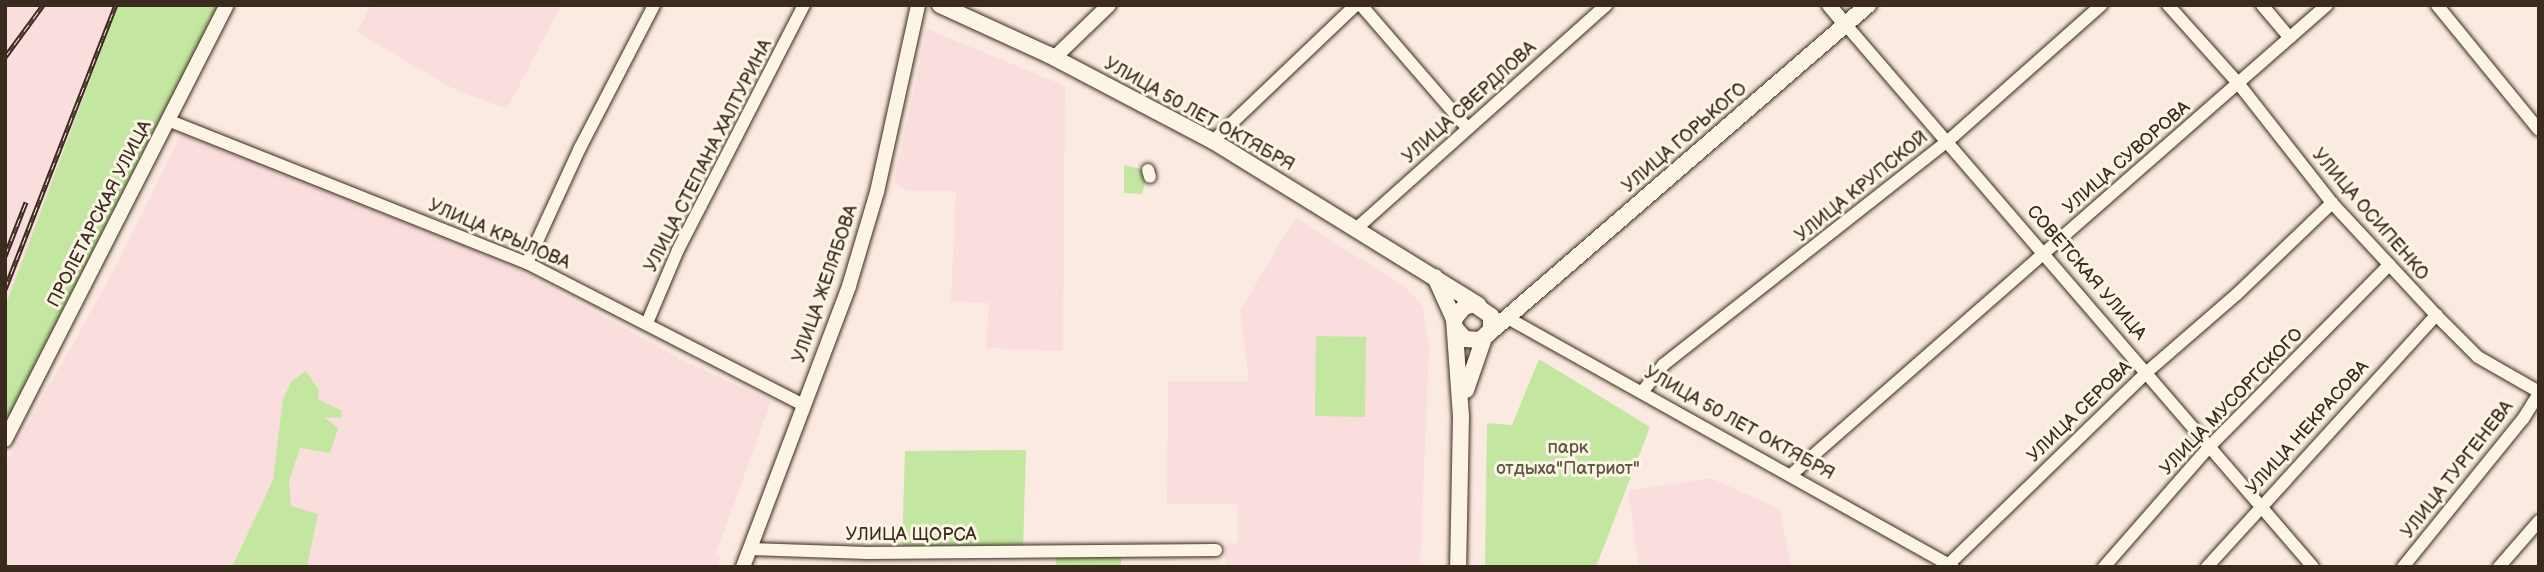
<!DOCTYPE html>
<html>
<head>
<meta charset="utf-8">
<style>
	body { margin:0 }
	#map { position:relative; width:2544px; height:572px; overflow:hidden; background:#fbeae1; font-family:"Balsamiq Sans",sans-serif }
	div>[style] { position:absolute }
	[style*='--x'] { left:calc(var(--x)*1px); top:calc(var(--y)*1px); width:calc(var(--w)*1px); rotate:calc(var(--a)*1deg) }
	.built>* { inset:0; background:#fadddd }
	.green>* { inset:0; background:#c3e7a1 }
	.roads { filter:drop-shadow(0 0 2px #3b2a1e) drop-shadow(0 0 2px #3b2a1e) }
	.minor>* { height:12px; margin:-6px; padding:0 6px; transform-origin:6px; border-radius:6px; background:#fcf5e5 }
	.tertiary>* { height:14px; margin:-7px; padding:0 7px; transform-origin:7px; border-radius:7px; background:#fcf5e5 }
	.secondary>* { height:16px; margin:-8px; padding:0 8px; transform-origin:8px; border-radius:8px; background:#fcf5e5 }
	.rail>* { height:5px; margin-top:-2.5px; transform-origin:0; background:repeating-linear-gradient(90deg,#fcf5e5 0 8px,#3b2a1e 0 16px); box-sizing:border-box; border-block:2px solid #3b2a1e }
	span { translate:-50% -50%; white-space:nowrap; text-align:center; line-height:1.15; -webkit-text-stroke:6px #fcf5e5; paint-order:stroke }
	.street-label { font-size:18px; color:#3b2a1e }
	.park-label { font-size:18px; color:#5d593f }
	.frame { position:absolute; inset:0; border:7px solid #3b2a1e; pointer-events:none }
</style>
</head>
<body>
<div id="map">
	<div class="built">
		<div style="clip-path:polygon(5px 5px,118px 5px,5px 307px)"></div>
		<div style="clip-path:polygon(371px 5px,561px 5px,507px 109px,452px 88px,357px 32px)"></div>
		<div style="clip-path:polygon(927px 29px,1065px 86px,1063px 351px,986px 348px,989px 303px,951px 301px,956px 191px,908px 191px,894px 183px)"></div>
		<div style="clip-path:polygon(182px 132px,397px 215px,506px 264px,686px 362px,771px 401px,716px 553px,721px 556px,717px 567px,5px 567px,5px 465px,115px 268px)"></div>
		<div style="clip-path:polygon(1295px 218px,1407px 288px,1423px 307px,1429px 348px,1420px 567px,1225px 567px,1226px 544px,1238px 543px,1238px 504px,1167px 504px,1168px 381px,1249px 381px,1240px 311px)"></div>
		<div style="clip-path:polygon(1710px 478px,1780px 509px,1791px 567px,1639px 567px,1628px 491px)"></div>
	</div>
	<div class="green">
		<div style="clip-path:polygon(118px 5px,222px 5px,5px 427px,5px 307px)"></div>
		<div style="clip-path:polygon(1124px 165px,1148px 171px,1142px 194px,1124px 193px)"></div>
		<div style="clip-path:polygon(1316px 336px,1366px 337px,1365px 417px,1315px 416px)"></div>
		<div style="clip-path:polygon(1539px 359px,1650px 427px,1596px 567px,1485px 567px,1487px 423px,1512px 425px)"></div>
		<div style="clip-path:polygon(306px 371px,319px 390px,318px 399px,342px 411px,341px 418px,324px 417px,338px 428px,330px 453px,300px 448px,289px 481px,291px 506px,318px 514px,307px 567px,232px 567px,273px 480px,283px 399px,292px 381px)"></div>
		<div style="clip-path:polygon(1026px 450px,1023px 549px,902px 549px,905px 451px)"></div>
		<div style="clip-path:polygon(1056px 557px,1121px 557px,1121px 567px,1056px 567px)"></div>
	</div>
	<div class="roads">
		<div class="minor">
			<div style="--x:1361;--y:5;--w:162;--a:49.2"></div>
			<div style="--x:2168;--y:5;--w:105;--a:48.1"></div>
			<div style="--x:2238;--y:83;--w:152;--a:51.9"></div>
			<div style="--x:2332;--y:203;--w:153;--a:47.1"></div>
			<div style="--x:2436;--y:315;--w:59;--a:45"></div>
			<div style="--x:2478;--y:357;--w:70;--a:29.8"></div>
			<div style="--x:2262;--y:5;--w:43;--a:49.7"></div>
			<div style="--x:2437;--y:5;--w:161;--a:50.8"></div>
			<div style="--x:1846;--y:25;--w:715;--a:49.25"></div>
			<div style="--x:170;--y:121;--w:384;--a:21.7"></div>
			<div style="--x:527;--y:263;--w:310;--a:27.2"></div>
			<div style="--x:1213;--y:141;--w:197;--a:-43.6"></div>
			<div style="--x:1148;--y:170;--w:7;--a:74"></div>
			<div style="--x:1358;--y:227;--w:333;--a:-41.8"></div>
			<div style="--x:527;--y:263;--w:127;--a:-65.3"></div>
			<div style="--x:580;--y:148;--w:161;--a:-62.6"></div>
			<div style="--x:1506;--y:317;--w:512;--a:29.22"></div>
			<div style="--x:647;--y:323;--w:79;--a:-67"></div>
			<div style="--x:678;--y:250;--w:276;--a:-62.8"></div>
			<div style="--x:1643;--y:391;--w:33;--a:-52"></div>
			<div style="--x:1663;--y:365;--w:362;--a:-38.2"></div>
			<div style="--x:1948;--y:141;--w:205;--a:-41.6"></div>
			<div style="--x:1792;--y:474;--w:711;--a:-41.24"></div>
			<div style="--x:750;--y:549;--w:118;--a:1.9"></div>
			<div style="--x:868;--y:553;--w:348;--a:-0.5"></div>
			<div style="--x:1949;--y:564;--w:276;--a:-44.1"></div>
			<div style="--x:2147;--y:372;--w:119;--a:-40.9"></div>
			<div style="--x:2237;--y:294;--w:132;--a:-43.8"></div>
			<div style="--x:2104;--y:567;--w:161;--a:-48.8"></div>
			<div style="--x:2210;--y:446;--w:255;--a:-45.3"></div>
			<div style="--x:2207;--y:567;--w:341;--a:-47.7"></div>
			<div style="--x:2403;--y:567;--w:191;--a:-51"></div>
			<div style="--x:2523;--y:419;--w:31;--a:-58"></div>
			<div style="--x:2499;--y:567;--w:61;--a:-49"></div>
		</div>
		<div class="tertiary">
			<div style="--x:1829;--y:5;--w:26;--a:50"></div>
			<div style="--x:1054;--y:58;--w:76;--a:-43.9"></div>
			<div style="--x:5;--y:440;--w:488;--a:-63"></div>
			<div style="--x:743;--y:567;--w:300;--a:-69.3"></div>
			<div style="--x:849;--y:286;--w:98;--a:-73.4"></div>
			<div style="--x:877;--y:192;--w:191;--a:-77.6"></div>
		</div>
		<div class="secondary">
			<div style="--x:940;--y:5;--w:120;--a:24.6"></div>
			<div style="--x:1049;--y:55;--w:185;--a:27.7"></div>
			<div style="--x:1213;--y:141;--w:312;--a:31.7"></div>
			<div style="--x:1435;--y:277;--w:46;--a:65.7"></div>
			<div style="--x:1456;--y:329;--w:13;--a:48"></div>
			<div style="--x:1465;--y:339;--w:15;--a:4"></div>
			<div style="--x:1480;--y:340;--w:15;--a:-42"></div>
			<div style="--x:1491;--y:330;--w:14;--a:-90"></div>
			<div style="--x:1491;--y:316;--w:21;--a:-145"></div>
			<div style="--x:1474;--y:304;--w:10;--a:163"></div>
			<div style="--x:1464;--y:307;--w:16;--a:130"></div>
			<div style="--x:1454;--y:319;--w:97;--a:85.9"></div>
			<div style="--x:1461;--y:416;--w:151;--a:91.1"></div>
			<div style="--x:1488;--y:334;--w:503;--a:-40.89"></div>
			<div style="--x:1466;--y:390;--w:55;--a:-70.9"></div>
		</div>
	</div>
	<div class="rail">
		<div style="--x:5;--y:57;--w:64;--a:-53.8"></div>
		<div style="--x:5;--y:256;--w:58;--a:-68.7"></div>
		<div style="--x:5;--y:289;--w:305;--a:-68.7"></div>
	</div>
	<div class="street-label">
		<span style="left:1470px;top:103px;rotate:-42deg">УЛИЦА СВЕРДЛОВА</span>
		<span style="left:1199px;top:115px;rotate:29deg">УЛИЦА 50 ЛЕТ ОКТЯБРЯ</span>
		<span style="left:1685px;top:138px;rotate:-41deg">УЛИЦА ГОРЬКОГО</span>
		<span style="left:709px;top:156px;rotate:-63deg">УЛИЦА СТЕПАНА ХАЛТУРИНА</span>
		<span style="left:2127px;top:158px;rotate:-41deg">УЛИЦА СУВОРОВА</span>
		<span style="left:1862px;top:187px;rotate:-39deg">УЛИЦА КРУПСКОЙ</span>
		<span style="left:100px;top:214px;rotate:-63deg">ПРОЛЕТАРСКАЯ УЛИЦА</span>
		<span style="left:2370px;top:215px;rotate:49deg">УЛИЦА ОСИПЕНКО</span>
		<span style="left:499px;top:235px;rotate:23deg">УЛИЦА КРЫЛОВА</span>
		<span style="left:2086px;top:273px;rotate:49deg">СОВЕТСКАЯ УЛИЦА</span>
		<span style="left:826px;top:284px;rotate:-71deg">УЛИЦА ЖЕЛЯБОВА</span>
		<span style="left:2232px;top:402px;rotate:-46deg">УЛИЦА МУСОРГСКОГО</span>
		<span style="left:2080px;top:412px;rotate:-44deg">УЛИЦА СЕРОВА</span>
		<span style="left:1739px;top:424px;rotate:29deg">УЛИЦА 50 ЛЕТ ОКТЯБРЯ</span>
		<span style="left:2308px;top:428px;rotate:-48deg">УЛИЦА НЕКРАСОВА</span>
		<span style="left:2458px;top:470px;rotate:-52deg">УЛИЦА ТУРГЕНЕВА</span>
		<span style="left:911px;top:535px">УЛИЦА ЩОРСА</span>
	</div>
	<div class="park-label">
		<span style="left:1568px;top:459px">парк<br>отдыха"Патриот"</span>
	</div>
	<div class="frame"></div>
</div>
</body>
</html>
